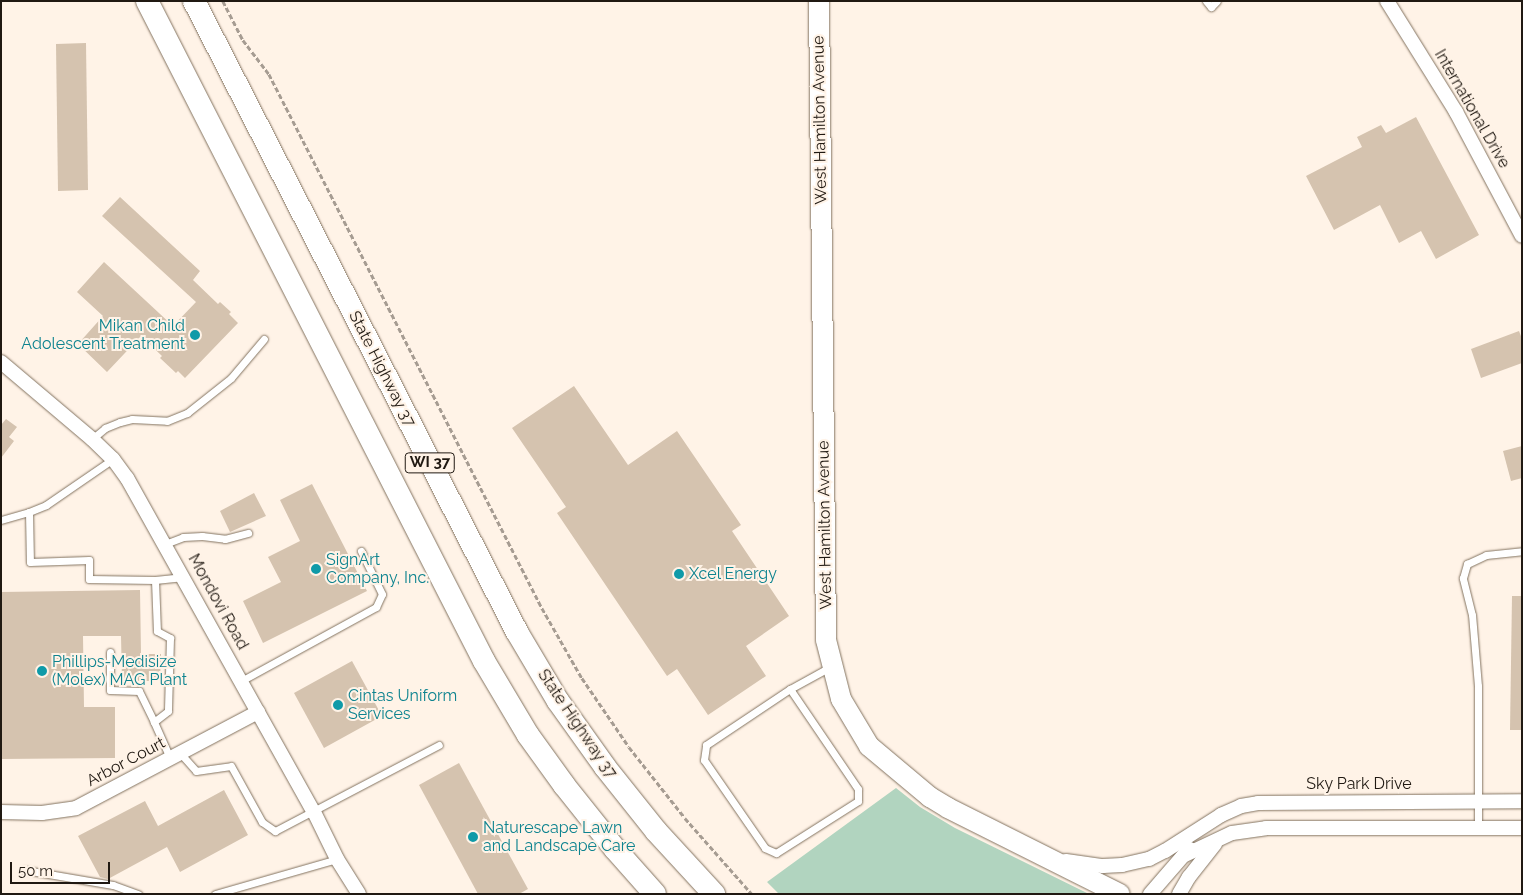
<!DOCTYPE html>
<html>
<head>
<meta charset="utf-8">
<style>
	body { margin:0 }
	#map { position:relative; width:1523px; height:895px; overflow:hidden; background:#fff3e7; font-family:Raleway,sans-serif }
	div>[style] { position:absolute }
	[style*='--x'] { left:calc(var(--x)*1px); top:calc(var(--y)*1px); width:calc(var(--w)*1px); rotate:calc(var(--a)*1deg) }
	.green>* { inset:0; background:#b1d4bf }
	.building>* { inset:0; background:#d5c3af }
	.path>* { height:2.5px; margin-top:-1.25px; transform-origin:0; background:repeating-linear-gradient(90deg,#a69c92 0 5px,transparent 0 7.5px) }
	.roads { filter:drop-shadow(0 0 1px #837360) drop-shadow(0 0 1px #837360) }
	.lane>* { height:7px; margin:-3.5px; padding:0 3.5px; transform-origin:3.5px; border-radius:3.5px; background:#fff }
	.street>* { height:14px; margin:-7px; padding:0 7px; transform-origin:7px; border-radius:7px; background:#fff }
	.secondary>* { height:20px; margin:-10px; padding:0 10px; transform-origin:10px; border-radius:10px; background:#fff }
	.primary>* { height:22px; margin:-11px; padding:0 11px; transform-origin:11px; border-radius:11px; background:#fff }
	.dots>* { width:14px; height:14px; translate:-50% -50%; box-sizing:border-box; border:2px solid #fff3e7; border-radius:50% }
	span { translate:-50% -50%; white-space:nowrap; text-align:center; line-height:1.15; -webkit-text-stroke:4px #fff3e7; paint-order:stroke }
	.shield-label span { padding:1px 4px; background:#fff3e7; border:1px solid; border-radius:4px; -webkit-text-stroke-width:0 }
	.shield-label { font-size:15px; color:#201912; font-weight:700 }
	.street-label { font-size:16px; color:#201912 }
	.culture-label { font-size:16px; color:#0d838f }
	.right { translate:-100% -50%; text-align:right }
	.left { translate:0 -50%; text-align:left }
	.frame { position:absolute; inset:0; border:2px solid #201912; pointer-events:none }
	.scale { position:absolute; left:10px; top:862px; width:100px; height:22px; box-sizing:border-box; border:2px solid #201912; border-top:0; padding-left:6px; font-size:15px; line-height:18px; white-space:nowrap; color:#201912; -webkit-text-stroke:4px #fff3e7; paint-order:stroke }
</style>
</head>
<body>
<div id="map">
	<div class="green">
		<div style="clip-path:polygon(896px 788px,920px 807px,955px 828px,1089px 894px,779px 894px,767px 882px)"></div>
	</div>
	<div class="building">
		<div style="clip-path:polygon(86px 43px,88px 190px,58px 191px,56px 44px)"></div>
		<div style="clip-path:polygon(1416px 117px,1479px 235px,1436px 259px,1421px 231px,1399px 243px,1380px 205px,1334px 230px,1306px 176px,1362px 147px,1357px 137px,1381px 125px,1386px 133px)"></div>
		<div style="clip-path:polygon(120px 197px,200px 271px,193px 280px,218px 304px,220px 302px,231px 312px,229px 314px,238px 323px,185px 378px,178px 371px,176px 373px,160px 358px,162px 356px,141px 336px,107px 372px,78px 344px,103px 316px,77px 292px,104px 262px,173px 326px,196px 302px,102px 216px)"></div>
		<div style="clip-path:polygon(1519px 331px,1522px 339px,1522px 363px,1481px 378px,1471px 349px)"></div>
		<div style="clip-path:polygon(574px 386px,628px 465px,677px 431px,741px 525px,732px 531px,789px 616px,746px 646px,766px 676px,708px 715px,677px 669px,667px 676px,557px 513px,566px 507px,512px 428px)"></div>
		<div style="clip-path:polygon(6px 419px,17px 427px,9px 437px,14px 441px,1px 458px,1px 425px)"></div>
		<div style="clip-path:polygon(1522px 446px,1522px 478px,1511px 481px,1503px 451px)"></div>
		<div style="clip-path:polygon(312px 484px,367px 591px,263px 643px,243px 601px,281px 582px,268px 557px,300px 541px,280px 500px)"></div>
		<div style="clip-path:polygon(254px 493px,266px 516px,230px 532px,220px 511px)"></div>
		<div style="clip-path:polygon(140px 590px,141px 654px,161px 654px,160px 681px,122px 681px,121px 636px,83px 636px,84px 707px,115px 707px,115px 758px,1px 759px,1px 592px)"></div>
		<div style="clip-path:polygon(1512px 596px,1522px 596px,1522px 730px,1510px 730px)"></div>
		<div style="clip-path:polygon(352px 661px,382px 716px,324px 748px,294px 693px)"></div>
		<div style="clip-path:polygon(459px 763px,528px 889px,519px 894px,478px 894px,419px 785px)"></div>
		<div style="clip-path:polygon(224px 790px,248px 835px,180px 872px,167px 847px,108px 879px,100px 877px,78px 836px,145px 801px,158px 826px)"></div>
	</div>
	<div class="path">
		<div style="--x:223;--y:1;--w:44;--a:62.9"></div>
		<div style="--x:243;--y:40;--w:43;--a:52.6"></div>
		<div style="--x:269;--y:74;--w:600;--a:62.92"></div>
		<div style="--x:542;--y:608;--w:81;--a:60.3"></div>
		<div style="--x:582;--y:678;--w:83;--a:55.7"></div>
		<div style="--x:629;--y:747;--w:90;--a:51.7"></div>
		<div style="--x:685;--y:818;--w:101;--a:48.6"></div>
	</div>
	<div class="roads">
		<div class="lane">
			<div style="--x:1206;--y:1;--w:8;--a:50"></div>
			<div style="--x:1211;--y:7;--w:8;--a:-45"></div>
			<div style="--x:92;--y:439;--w:17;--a:-40"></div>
			<div style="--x:105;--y:428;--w:16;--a:-22"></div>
			<div style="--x:120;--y:422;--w:12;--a:-14"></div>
			<div style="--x:132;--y:419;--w:35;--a:3"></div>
			<div style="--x:167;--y:421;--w:22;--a:-22"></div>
			<div style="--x:187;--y:413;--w:56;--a:-38.5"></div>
			<div style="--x:231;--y:378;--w:51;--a:-49.8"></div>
			<div style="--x:29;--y:512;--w:50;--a:88.9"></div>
			<div style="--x:30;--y:562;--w:59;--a:-1.9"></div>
			<div style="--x:89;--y:560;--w:19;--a:90"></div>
			<div style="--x:89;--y:579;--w:66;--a:0.9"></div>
			<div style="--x:155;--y:580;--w:29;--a:-6"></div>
			<div style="--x:1;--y:520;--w:29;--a:-16"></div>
			<div style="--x:29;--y:512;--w:18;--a:-22"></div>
			<div style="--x:46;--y:505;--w:81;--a:-34.5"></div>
			<div style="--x:165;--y:544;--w:19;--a:-21"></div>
			<div style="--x:183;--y:537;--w:19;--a:-3"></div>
			<div style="--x:202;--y:536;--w:23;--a:7"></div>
			<div style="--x:225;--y:539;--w:24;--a:-15"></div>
			<div style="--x:155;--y:580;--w:51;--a:87.8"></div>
			<div style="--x:157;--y:631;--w:15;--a:28"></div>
			<div style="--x:170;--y:638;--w:73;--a:91.6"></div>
			<div style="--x:168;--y:711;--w:18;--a:142"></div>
			<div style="--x:154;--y:722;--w:39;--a:66"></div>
			<div style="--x:110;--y:652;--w:38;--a:90"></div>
			<div style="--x:110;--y:690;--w:29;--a:2"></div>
			<div style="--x:139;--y:691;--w:34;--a:64"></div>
			<div style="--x:241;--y:681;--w:154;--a:-28.7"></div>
			<div style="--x:376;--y:607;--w:14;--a:-65"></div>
			<div style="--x:382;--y:594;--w:48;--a:-116"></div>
			<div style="--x:790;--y:689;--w:121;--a:55.8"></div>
			<div style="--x:858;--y:789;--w:12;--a:90"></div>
			<div style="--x:858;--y:801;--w:97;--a:147.6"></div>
			<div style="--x:776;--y:853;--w:12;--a:-156"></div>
			<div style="--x:765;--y:848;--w:107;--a:-124.7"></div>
			<div style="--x:704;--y:760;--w:15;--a:-82"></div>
			<div style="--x:706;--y:745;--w:101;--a:-33.7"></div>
			<div style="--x:790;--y:689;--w:46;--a:-28.8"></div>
			<div style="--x:180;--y:753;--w:24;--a:48"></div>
			<div style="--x:196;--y:771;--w:35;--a:-8"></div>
			<div style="--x:231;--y:766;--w:64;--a:61"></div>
			<div style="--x:262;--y:822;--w:16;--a:35"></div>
			<div style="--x:275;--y:831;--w:185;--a:-27.7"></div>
			<div style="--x:1478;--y:828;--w:142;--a:-90"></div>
			<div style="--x:1478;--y:686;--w:71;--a:-94.8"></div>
			<div style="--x:1472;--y:615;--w:38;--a:-104"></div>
			<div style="--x:1463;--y:578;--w:15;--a:-74"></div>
			<div style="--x:1467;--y:564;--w:21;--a:-25"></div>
			<div style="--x:1486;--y:555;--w:36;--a:-6"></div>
			<div style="--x:25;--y:870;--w:89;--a:9.7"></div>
			<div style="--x:113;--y:885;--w:27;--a:20"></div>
			<div style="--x:215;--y:894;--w:127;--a:-16"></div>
		</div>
		<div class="street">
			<div style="--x:1387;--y:1;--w:131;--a:58.1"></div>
			<div style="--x:1456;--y:112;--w:140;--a:62"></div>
			<div style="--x:1;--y:362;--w:119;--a:40.2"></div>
			<div style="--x:92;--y:439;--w:29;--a:44"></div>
			<div style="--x:113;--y:459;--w:24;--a:54"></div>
			<div style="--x:127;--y:478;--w:383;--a:60.8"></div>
			<div style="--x:314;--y:812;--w:52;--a:63.9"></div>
			<div style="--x:337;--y:859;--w:41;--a:57.8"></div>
			<div style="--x:1;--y:812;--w:41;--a:1.4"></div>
			<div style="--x:42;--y:813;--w:34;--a:-8"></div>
			<div style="--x:76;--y:808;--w:206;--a:-27.8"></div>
			<div style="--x:1185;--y:855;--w:52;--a:-25.1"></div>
			<div style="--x:1232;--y:833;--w:34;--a:-8"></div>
			<div style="--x:1266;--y:828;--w:256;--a:0"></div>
			<div style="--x:1066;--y:861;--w:37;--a:8"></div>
			<div style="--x:1103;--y:866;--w:19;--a:-3"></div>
			<div style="--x:1122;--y:865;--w:28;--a:-13"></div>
			<div style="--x:1149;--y:859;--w:18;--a:-27"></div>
			<div style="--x:1165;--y:851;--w:67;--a:-32.7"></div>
			<div style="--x:1221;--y:815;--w:22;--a:-24"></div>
			<div style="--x:1241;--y:806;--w:17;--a:-10"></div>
			<div style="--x:1258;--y:803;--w:264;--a:-0.4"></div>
			<div style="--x:1150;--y:894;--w:60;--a:-49.1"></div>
			<div style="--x:1179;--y:894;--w:20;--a:-60"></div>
			<div style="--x:1189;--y:877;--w:42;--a:-51.8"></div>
		</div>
		<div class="secondary">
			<div style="--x:819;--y:1;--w:639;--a:89.37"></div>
			<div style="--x:826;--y:640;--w:61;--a:75.7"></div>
			<div style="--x:841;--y:699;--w:55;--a:59.2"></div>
			<div style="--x:869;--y:746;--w:80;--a:39.9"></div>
			<div style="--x:930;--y:797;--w:21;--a:31"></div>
			<div style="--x:948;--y:808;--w:192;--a:26.6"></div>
		</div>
		<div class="primary">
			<div style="--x:147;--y:1;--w:741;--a:62.95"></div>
			<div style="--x:484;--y:661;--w:86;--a:59.3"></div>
			<div style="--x:528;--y:735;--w:62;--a:54.2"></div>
			<div style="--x:564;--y:785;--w:82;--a:51.4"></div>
			<div style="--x:615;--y:849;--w:60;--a:48.4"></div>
			<div style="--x:194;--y:1;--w:709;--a:62.89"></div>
			<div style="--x:517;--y:632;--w:80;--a:59.3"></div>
			<div style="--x:558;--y:701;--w:81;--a:54.5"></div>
			<div style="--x:605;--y:767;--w:82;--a:51.4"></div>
			<div style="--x:656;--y:831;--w:86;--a:47.4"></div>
		</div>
	</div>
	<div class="dots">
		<div style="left:195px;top:335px;background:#0f9aa8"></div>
		<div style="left:316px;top:569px;background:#0f9aa8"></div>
		<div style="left:679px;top:574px;background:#0f9aa8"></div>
		<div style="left:42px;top:671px;background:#0f9aa8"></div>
		<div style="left:338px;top:705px;background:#0f9aa8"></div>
		<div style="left:473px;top:837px;background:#0f9aa8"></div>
	</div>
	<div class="shield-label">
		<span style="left:430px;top:463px">WI 37</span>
	</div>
	<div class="street-label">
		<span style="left:1472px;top:109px;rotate:60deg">International Drive</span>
		<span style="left:820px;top:120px;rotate:-91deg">West Hamilton Avenue</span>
		<span style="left:382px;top:369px;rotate:63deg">State Highway 37</span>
		<span style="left:825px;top:525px;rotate:-91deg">West Hamilton Avenue</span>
		<span style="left:218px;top:602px;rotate:61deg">Mondovi Road</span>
		<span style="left:577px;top:724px;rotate:56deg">State Highway 37</span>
		<span style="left:126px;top:762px;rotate:-28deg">Arbor Court</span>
		<span style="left:1359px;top:784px">Sky Park Drive</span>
	</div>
	<div class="culture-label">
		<span class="right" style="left:185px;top:335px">Mikan Child<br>Adolescent Treatment</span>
		<span class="left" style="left:326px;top:569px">SignArt<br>Company, Inc.</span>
		<span class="left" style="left:689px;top:574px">Xcel Energy</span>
		<span class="left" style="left:52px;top:671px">Phillips-Medisize<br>(Molex) MAG Plant</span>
		<span class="left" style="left:348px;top:705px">Cintas Uniform<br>Services</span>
		<span class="left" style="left:483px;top:837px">Naturescape Lawn<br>and Landscape Care</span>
	</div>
	<div class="frame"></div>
	<div class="scale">50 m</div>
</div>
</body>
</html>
